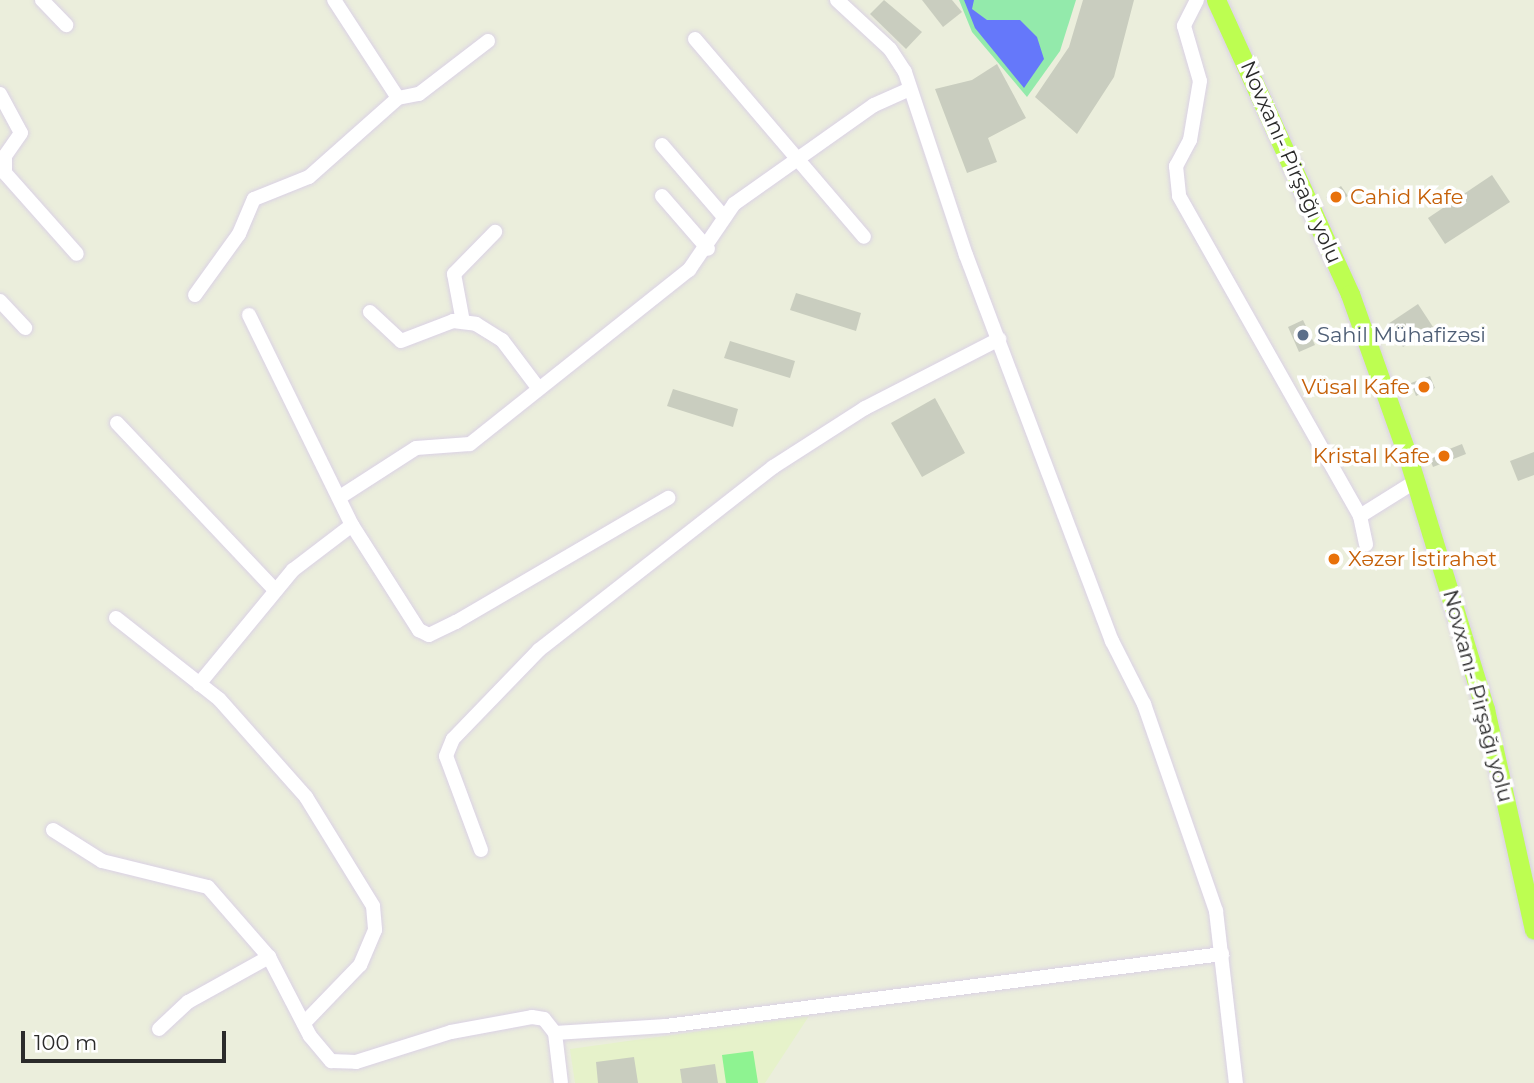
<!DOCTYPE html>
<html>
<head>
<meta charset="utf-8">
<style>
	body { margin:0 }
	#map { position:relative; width:1534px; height:1083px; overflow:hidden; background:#ebeedc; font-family:Montserrat,sans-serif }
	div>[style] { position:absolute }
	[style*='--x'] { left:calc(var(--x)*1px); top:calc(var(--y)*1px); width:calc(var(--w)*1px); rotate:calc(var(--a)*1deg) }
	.education>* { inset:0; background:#e6f2ca }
	.green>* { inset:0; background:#93eaab }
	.pitch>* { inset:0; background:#8ef391 }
	.water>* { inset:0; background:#6578fa }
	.building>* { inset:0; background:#c9cdbf }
	.roads { filter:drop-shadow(0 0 2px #dad1e5) drop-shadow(0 0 2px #dad1e5) }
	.minor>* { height:14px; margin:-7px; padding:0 7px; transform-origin:7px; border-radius:7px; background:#fff }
	.major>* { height:19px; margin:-9.5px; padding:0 9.5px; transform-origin:9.5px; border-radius:9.5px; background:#bdfe51 }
	.dots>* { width:19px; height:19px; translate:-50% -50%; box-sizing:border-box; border:4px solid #fff; border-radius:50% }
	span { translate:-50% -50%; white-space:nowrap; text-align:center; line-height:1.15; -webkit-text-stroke:7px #fff; paint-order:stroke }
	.street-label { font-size:21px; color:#2b2b2b }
	.food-label { font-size:21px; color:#c56008 }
	.left { translate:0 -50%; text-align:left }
	.right { translate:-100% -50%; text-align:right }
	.service-label { font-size:21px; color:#4e5e75 }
	.scale { position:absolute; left:21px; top:1031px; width:205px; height:32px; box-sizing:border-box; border:4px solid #2b2b2b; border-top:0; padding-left:9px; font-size:21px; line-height:24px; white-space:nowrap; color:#2b2b2b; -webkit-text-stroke:5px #fff; paint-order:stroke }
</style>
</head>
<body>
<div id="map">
	<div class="education">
		<div style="clip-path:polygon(809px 1016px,765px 1083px,575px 1083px,570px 1049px)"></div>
	</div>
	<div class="green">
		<div style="clip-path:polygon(959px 0,1076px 0,1060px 51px,1027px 97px,972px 32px)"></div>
	</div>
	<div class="pitch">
		<div style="clip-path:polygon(753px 1051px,758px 1083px,726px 1083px,722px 1055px)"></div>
	</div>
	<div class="water">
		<div style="clip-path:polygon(964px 0,974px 0,972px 9px,987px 20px,1020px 20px,1037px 37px,1044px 59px,1024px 88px,975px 28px)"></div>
	</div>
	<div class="building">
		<div style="clip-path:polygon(884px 0,922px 32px,906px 49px,870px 14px)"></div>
		<div style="clip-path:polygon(922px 0,952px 0,962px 12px,943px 27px)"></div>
		<div style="clip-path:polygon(1083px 0,1134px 0,1114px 77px,1077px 134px,1035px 97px,1069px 47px)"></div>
		<div style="clip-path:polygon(997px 64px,1026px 118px,988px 138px,997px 162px,967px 173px,935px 89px,972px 80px)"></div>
		<div style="clip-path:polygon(1492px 175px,1510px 202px,1445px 244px,1428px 218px)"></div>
		<div style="clip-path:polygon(1341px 186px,1348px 196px,1332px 206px,1326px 197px)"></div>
		<div style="clip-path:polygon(796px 293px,861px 313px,856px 331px,790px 310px)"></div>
		<div style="clip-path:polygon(1418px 304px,1433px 327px,1403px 347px,1388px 324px)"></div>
		<div style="clip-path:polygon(1303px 320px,1315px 345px,1299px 352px,1288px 327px)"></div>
		<div style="clip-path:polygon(730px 341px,795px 361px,790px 378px,724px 358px)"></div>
		<div style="clip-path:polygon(1430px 376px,1435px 388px,1416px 396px,1411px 383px)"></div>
		<div style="clip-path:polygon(673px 389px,738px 409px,733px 427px,667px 406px)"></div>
		<div style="clip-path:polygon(935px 398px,965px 453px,922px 477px,891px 423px)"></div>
		<div style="clip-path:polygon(1462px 444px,1466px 454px,1433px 467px,1429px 457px)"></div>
		<div style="clip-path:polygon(1534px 452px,1534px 475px,1518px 481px,1510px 461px)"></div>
		<div style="clip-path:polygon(634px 1057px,638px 1083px,598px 1083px,596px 1062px)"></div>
		<div style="clip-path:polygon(715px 1064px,718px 1083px,682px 1083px,680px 1069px)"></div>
	</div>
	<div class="roads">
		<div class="minor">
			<div style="--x:42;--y:0;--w:35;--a:46"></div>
			<div style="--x:837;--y:0;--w:72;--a:42.8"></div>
			<div style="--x:890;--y:49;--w:27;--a:57"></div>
			<div style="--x:905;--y:72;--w:193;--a:71.6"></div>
			<div style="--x:966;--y:255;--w:413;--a:69.3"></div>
			<div style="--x:1112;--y:641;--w:71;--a:63.1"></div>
			<div style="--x:1144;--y:704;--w:219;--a:70.8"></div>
			<div style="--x:1216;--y:911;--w:173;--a:83.4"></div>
			<div style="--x:1197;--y:0;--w:29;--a:117"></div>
			<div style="--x:1184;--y:26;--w:57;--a:73.8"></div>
			<div style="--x:1200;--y:81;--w:60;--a:99.6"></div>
			<div style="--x:1190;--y:140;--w:30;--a:118"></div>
			<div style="--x:1176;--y:166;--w:30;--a:84"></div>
			<div style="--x:1179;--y:196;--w:368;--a:60.5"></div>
			<div style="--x:1360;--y:516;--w:29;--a:78"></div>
			<div style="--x:695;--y:39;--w:260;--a:49.5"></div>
			<div style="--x:0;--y:94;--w:44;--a:61.7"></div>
			<div style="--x:21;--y:133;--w:28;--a:125"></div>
			<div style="--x:5;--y:156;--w:17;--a:90"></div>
			<div style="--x:5;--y:173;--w:108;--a:48.4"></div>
			<div style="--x:398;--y:98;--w:21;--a:-11"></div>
			<div style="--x:419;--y:94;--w:87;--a:-37.5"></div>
			<div style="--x:662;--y:145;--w:94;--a:49.3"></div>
			<div style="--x:662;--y:196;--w:70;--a:49"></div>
			<div style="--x:195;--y:295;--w:75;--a:-54.2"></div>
			<div style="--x:239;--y:234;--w:38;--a:-67"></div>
			<div style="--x:254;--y:199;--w:59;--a:-21.8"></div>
			<div style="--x:309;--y:177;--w:119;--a:-41.6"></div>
			<div style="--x:398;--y:98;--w:117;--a:-123.1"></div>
			<div style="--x:0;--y:301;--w:37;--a:47"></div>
			<div style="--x:370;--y:312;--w:42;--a:43.1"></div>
			<div style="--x:401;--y:341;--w:56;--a:-21"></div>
			<div style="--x:453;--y:321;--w:23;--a:7"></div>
			<div style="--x:476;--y:324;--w:31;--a:32"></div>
			<div style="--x:502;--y:340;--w:56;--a:52.9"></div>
			<div style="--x:249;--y:315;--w:234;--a:63.9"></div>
			<div style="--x:352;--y:525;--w:125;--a:57.5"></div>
			<div style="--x:419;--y:630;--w:11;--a:27"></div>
			<div style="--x:429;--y:635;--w:30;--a:-26"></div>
			<div style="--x:456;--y:622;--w:246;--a:-30.3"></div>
			<div style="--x:463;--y:322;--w:49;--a:-100.6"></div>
			<div style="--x:454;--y:274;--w:59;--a:-45.7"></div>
			<div style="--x:117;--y:423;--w:228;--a:46.6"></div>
			<div style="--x:340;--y:497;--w:90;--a:-32.8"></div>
			<div style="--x:416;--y:448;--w:54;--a:-4.2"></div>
			<div style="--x:470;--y:444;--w:280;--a:-38.5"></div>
			<div style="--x:689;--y:270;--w:80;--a:-55.7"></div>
			<div style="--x:734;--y:204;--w:171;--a:-35.3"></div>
			<div style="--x:874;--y:105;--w:39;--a:-24"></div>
			<div style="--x:1360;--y:516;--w:66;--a:-32"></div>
			<div style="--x:116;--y:618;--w:131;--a:38.2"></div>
			<div style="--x:219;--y:699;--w:131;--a:48.4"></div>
			<div style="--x:306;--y:797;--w:128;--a:58.4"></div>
			<div style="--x:373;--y:906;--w:24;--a:85"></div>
			<div style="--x:375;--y:930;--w:38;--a:113"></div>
			<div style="--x:360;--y:965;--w:81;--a:134"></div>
			<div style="--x:199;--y:684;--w:148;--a:-50.5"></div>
			<div style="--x:293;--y:570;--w:74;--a:-37.3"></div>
			<div style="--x:53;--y:830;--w:58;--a:32.3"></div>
			<div style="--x:102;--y:861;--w:109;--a:13.8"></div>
			<div style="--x:208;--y:887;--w:93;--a:48.9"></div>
			<div style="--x:269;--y:957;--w:89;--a:62.6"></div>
			<div style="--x:310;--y:1036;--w:33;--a:50"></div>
			<div style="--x:331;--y:1061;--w:25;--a:2"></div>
			<div style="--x:356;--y:1062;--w:100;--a:-17.5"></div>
			<div style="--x:451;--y:1032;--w:82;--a:-10.5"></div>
			<div style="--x:532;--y:1017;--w:12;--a:9"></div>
			<div style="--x:544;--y:1019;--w:18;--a:52"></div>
			<div style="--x:555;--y:1033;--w:50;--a:83.2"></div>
			<div style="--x:481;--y:850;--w:100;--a:-110.4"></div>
			<div style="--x:446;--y:756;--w:18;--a:-68"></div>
			<div style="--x:453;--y:739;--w:124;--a:-46"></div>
			<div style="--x:539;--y:650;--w:297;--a:-38"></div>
			<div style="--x:773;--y:467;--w:109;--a:-32.7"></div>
			<div style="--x:865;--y:408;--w:151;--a:-27.2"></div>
			<div style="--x:159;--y:1029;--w:40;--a:-43"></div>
			<div style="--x:188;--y:1002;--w:93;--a:-29.1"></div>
			<div style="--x:555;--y:1033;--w:111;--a:-3.6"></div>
			<div style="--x:666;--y:1026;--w:561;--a:-7.38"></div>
		</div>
		<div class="major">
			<div style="--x:1216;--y:0;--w:323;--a:65.5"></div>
			<div style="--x:1350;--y:294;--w:170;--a:70.4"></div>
			<div style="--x:1407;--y:454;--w:267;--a:73"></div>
			<div style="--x:1485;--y:709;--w:226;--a:77.5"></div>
		</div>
	</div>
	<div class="dots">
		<div style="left:1336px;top:197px;background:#e8710a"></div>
		<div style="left:1303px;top:335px;background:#5c6f8a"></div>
		<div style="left:1424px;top:387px;background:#e8710a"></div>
		<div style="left:1444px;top:456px;background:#e8710a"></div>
		<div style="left:1334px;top:559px;background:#e8710a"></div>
	</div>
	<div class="street-label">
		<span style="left:1291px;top:162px;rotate:66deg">Novxanı- Pirşağı yolu</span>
		<span style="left:1478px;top:696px;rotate:75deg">Novxanı- Pirşağı yolu</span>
	</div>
	<div class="food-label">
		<span class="left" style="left:1350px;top:197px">Cahid Kafe</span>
		<span class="right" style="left:1410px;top:387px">Vüsal Kafe</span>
		<span class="right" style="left:1430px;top:456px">Kristal Kafe</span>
		<span class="left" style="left:1348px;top:559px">Xəzər İstirahət</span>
	</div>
	<div class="service-label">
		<span class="left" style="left:1317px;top:335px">Sahil Mühafizəsi</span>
	</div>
	<div class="scale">100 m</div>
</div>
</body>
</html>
